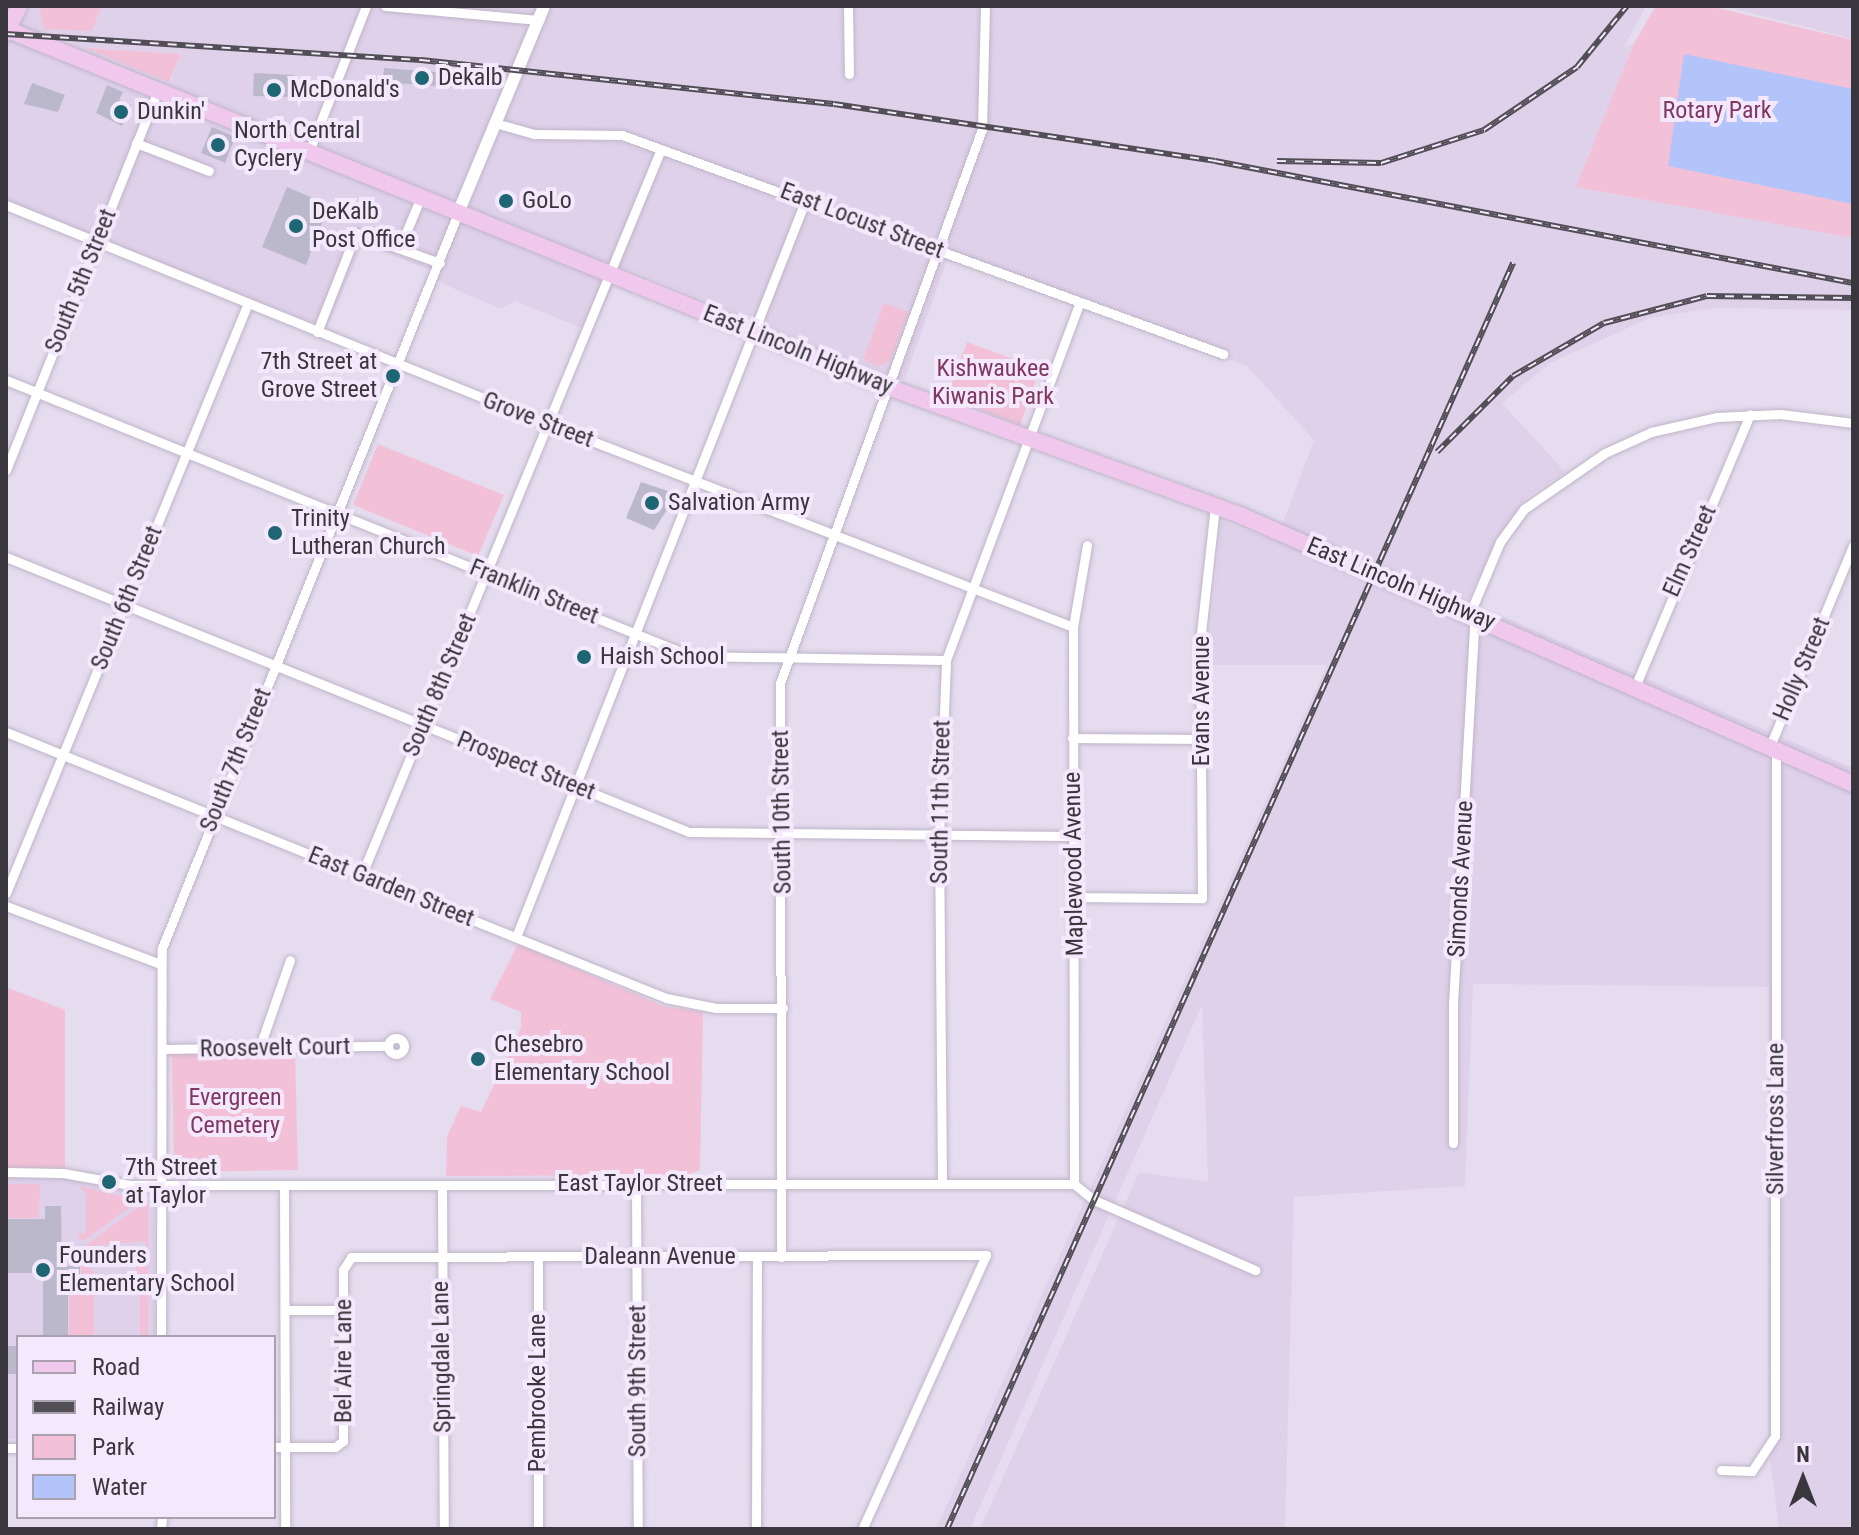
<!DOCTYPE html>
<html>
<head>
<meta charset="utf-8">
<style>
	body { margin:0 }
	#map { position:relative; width:1859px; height:1535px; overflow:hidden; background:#e6dcef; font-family:"Roboto Condensed",sans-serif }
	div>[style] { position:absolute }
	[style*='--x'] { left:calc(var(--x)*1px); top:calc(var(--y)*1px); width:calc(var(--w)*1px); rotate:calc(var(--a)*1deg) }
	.built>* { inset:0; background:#e0d1eb }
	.green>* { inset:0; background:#f2c1d8 }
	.water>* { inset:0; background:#b3c4fa }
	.building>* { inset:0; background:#bbb8cc }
	.roads { filter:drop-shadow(0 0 2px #bfb5c8) drop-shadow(0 0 2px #bfb5c8) }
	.minor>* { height:9px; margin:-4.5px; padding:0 4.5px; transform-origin:4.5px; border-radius:4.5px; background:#fff }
	.minor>.ring { margin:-4.5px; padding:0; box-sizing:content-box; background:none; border:9px solid #fff; border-radius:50% }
	.tertiary>* { height:12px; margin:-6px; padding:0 6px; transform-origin:6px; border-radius:6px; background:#fff }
	.primary>* { height:16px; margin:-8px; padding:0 8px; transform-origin:8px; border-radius:8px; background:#f1c8ed }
	.rail>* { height:6px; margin-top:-3px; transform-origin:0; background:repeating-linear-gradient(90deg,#f4e9fc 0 9px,#524e56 0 18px); box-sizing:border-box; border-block:2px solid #524e56 }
	.dots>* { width:22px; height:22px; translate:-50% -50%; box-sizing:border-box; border:4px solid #f4e9fc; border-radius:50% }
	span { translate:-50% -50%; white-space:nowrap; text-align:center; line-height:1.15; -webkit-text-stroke:8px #f4e9fc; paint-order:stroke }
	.poi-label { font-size:24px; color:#3a363d }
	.left { translate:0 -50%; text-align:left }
	.right { translate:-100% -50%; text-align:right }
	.park-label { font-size:24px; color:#80385f }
	.street-label { font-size:24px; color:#3a363d }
	.frame { position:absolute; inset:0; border:8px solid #3a363d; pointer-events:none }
	.legend { position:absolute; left:16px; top:1335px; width:260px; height:184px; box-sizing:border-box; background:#f4e9fc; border:2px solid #aaa1b0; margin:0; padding:10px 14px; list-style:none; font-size:24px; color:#3a363d }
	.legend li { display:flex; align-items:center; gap:16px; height:40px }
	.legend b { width:40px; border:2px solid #aaa1b0 }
	.north { position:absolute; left:1763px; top:1439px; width:80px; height:80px; -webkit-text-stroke:6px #f4e9fc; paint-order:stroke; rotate:0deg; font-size:22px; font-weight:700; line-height:32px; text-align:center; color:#3a363d }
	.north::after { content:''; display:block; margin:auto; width:28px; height:36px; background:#3a363d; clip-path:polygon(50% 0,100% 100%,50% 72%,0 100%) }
</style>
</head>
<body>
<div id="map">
	<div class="built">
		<div style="clip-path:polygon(evenodd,6px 6px,1646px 6px,1624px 47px,1633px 45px,1577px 187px,1853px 237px,1853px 310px,1713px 308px,1650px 318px,1550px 363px,1502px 403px,1565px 472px,1526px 498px,1498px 538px,1467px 601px,1853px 768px,1853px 1529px,1779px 1529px,1768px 1443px,1769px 987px,1473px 984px,1465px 1186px,1294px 1197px,1285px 1529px,980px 1529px,1139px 1172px,1208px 1182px,1202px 1005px,970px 1529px,936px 1529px,1327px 665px,1208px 665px,1221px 521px,1276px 541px,1314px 440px,1247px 366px,948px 258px,904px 381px,623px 267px,591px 332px,516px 301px,501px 309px,443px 284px,428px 269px,363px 244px,327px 327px,6px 210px,6px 6px,89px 48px,180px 54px,181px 55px,170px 82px,89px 48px)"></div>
		<div style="clip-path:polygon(1724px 6px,1853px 6px,1853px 39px)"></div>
		<div style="clip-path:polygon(6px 1178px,80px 1179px,151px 1191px,154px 1198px,155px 1337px,18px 1337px,18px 1439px,6px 1439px)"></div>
	</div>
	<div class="green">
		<div style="clip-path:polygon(39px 6px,102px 6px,92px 31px,44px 29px)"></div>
		<div style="clip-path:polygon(1656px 6px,1709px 6px,1853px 40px,1853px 238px,1576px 187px,1633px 45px)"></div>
		<div style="clip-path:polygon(86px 48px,181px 54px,169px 82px)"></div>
		<div style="clip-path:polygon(884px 303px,908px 312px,890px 361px,878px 366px,863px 360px)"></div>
		<div style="clip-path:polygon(967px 342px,1040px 369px,1020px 425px,947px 397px)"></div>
		<div style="clip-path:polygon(378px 444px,504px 495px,478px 556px,353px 505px)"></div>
		<div style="clip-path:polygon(518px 944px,663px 1006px,703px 1012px,700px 1170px,687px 1175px,446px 1176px,447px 1136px,461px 1106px,481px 1112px,521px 1028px,521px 1012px,490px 999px)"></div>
		<div style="clip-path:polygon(6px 987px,65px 1010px,65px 1178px,6px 1177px)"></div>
		<div style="clip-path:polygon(295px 1052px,298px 1170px,174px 1172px,172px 1054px)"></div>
		<div style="clip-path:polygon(6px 1184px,41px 1184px,38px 1218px,6px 1218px)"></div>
		<div style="clip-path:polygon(78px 1185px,115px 1195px,144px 1197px,85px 1240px,78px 1239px,78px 1233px,86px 1234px,86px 1194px)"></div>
		<div style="clip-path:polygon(148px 1200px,148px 1249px,144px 1241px,83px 1247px)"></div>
		<div style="clip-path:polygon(132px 1262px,148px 1262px,148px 1337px,140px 1337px,140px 1278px)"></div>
		<div style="clip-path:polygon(81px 1263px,88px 1265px,94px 1273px,94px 1337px,69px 1337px,69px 1281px,81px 1281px)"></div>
	</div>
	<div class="water">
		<div style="clip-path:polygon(1684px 54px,1853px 89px,1853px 204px,1668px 166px)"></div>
	</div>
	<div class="building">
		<div style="clip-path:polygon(384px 68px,461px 74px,460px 88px,383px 82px)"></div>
		<div style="clip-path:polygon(254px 73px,295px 75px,294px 97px,253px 96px)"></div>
		<div style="clip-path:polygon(32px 83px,65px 95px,58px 112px,24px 104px)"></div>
		<div style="clip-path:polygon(107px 85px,123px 92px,119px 100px,131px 105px,122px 126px,96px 113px)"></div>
		<div style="clip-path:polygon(212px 127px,235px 137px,225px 163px,201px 153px)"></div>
		<div style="clip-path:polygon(287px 187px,329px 205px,306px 265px,262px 247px)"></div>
		<div style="clip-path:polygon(641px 482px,677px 494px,654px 530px,626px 518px)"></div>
		<div style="clip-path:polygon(45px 1206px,61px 1206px,62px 1266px,80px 1266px,80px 1280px,68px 1280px,68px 1337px,43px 1337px,43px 1273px,6px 1273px,6px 1219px,45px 1219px)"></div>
		<div style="clip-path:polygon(6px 1346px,18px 1346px,18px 1374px,6px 1374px)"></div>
	</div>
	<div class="roads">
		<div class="minor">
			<div style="--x:385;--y:6;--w:155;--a:5.2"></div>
			<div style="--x:848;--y:6;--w:68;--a:89.2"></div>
			<div style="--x:495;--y:123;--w:41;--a:15.8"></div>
			<div style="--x:534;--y:134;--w:88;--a:0.7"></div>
			<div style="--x:622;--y:135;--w:640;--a:20.02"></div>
			<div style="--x:136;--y:143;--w:78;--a:21"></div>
			<div style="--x:308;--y:154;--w:159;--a:-68.6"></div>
			<div style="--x:6;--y:205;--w:585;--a:22"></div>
			<div style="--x:548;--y:424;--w:563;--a:21.14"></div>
			<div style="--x:400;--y:247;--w:52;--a:-67.4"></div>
			<div style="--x:317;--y:332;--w:106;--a:-68.5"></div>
			<div style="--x:356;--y:233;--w:89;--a:19.7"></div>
			<div style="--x:6;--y:380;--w:739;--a:21.95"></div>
			<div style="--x:691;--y:656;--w:255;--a:0.9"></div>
			<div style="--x:6;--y:470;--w:406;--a:-68.2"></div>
			<div style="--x:6;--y:557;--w:736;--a:21.93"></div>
			<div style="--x:689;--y:832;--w:385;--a:0.6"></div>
			<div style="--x:1470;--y:613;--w:77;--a:-67.1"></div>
			<div style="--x:1500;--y:542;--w:41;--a:-54"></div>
			<div style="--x:1524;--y:509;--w:98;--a:-34.7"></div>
			<div style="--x:1605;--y:453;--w:51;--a:-24.5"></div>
			<div style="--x:1651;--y:432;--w:68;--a:-12.8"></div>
			<div style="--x:1717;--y:417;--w:63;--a:-2.7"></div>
			<div style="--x:1780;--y:414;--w:74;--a:7"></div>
			<div style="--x:1634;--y:689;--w:298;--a:-67.1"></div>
			<div style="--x:6;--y:732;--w:712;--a:21.95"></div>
			<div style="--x:666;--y:998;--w:51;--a:11.3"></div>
			<div style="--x:716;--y:1008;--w:67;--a:0"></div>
			<div style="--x:1072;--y:738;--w:130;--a:0.4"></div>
			<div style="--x:1770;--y:746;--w:217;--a:-67.5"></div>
			<div style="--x:362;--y:874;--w:784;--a:-67.59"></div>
			<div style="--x:6;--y:893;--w:638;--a:-67.7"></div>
			<div style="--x:1075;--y:897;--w:127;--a:0.5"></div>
			<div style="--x:1202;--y:898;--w:256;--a:-90.4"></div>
			<div style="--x:1200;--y:642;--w:137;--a:-83.7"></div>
			<div style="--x:6;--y:906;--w:165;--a:20.6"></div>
			<div style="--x:516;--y:937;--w:793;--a:-68.55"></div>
			<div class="ring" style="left:388px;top:1038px;width:7px;height:7px"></div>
			<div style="--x:162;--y:1049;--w:226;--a:-0.8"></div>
			<div style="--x:259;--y:1049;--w:94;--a:-70.8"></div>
			<div style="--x:1453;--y:1143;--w:139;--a:-90"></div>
			<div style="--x:1453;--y:1004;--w:390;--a:-86.8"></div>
			<div style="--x:6;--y:1172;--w:57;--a:1"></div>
			<div style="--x:63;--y:1173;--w:68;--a:10.2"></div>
			<div style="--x:130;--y:1185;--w:944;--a:-0.06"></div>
			<div style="--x:1074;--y:1184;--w:26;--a:39"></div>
			<div style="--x:1094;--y:1200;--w:176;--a:23.5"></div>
			<div style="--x:942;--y:1181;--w:344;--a:-90.5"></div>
			<div style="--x:939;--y:837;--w:177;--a:-87.7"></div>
			<div style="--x:946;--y:660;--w:382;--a:-69.5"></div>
			<div style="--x:1074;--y:1184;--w:557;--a:-90.1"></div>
			<div style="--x:1073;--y:627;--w:83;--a:-80.3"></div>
			<div style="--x:284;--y:1185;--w:344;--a:89.8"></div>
			<div style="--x:442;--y:1185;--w:344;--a:89.7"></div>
			<div style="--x:636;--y:1185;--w:344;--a:89.7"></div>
			<div style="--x:538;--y:1257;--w:272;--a:90"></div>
			<div style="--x:781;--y:1257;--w:574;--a:-90.1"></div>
			<div style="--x:780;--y:683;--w:590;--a:-69.97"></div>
			<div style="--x:982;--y:129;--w:123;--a:-88.6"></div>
			<div style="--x:285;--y:1310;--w:58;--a:0"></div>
			<div style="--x:161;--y:1337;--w:389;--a:-89.9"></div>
			<div style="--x:162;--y:948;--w:792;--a:-68.06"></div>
			<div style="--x:274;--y:1447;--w:61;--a:0"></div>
			<div style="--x:335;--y:1447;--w:10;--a:-37"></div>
			<div style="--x:343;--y:1441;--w:171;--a:-90"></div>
			<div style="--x:343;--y:1270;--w:15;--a:-58"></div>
			<div style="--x:351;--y:1257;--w:635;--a:-0.18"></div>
			<div style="--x:986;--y:1255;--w:301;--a:114.3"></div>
			<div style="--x:6;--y:1448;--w:12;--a:0"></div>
			<div style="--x:1721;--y:1470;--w:31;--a:2"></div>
			<div style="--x:1752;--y:1471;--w:42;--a:-56.7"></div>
			<div style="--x:1775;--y:1436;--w:687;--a:-89.92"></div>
			<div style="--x:161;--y:1529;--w:12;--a:-85"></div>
			<div style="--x:756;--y:1529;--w:272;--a:-89.8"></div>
		</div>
		<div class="tertiary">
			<div style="--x:458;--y:213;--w:224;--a:-67.4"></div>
		</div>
		<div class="primary">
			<div style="--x:6;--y:29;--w:955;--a:22.08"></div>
			<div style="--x:891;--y:388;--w:374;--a:20"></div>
			<div style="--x:1242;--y:516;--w:667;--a:23.68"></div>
			<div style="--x:6;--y:33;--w:30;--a:-64"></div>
		</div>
	</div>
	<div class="rail">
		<div style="--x:6;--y:34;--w:416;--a:3.6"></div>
		<div style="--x:421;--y:60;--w:415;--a:6.1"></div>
		<div style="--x:834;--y:104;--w:385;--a:8.5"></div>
		<div style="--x:1215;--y:161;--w:650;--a:10.83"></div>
		<div style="--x:1277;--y:161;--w:104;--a:1.1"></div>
		<div style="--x:1381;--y:163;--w:108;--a:-17.8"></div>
		<div style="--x:1484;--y:130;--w:112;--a:-34.1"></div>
		<div style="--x:1577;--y:67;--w:79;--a:-50.7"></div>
		<div style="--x:1437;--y:452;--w:107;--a:-45"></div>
		<div style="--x:1513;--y:376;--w:105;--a:-30.2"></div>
		<div style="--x:1604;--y:323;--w:106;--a:-14.7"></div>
		<div style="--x:1707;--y:296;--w:146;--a:0.8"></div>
		<div style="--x:947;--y:1529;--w:1387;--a:-65.91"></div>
	</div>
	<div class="dots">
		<div style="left:422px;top:78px;background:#1e6674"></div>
		<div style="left:274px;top:90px;background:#1e6674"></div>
		<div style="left:121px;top:112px;background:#1e6674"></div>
		<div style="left:218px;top:145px;background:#1e6674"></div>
		<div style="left:506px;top:201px;background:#1e6674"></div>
		<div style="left:296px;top:226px;background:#1e6674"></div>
		<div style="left:393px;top:376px;background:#1e6674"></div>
		<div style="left:652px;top:503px;background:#1e6674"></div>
		<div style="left:275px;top:533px;background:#1e6674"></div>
		<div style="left:584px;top:657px;background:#1e6674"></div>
		<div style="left:478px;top:1059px;background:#1e6674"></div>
		<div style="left:109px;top:1182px;background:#1e6674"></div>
		<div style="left:43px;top:1270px;background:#1e6674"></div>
	</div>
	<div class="poi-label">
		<span class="left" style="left:438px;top:78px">Dekalb</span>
		<span class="left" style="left:290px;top:90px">McDonald's</span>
		<span class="left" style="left:137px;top:112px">Dunkin'</span>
		<span class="left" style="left:234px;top:145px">North Central<br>Cyclery</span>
		<span class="left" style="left:522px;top:201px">GoLo</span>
		<span class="left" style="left:312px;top:226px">DeKalb<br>Post Office</span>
		<span class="right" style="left:377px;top:376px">7th Street at<br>Grove Street</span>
		<span class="left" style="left:668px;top:503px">Salvation Army</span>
		<span class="left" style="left:291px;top:533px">Trinity<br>Lutheran Church</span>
		<span class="left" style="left:600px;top:657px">Haish School</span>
		<span class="left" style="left:494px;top:1059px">Chesebro<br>Elementary School</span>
		<span class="left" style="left:125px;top:1182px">7th Street<br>at Taylor</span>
		<span class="left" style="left:59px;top:1270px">Founders<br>Elementary School</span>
	</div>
	<div class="park-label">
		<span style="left:1717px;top:111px">Rotary Park</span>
		<span style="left:993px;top:383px">Kishwaukee<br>Kiwanis Park</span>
		<span style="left:235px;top:1112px">Evergreen<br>Cemetery</span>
	</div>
	<div class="street-label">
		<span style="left:862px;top:221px;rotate:21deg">East Locust Street</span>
		<span style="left:81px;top:281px;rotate:-68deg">South 5th Street</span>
		<span style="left:798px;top:350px;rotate:22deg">East Lincoln Highway</span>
		<span style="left:538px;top:420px;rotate:21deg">Grove Street</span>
		<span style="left:1690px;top:551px;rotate:-66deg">Elm Street</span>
		<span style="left:1401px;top:584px;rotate:23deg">East Lincoln Highway</span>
		<span style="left:534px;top:592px;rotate:22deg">Franklin Street</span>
		<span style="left:127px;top:598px;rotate:-68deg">South 6th Street</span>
		<span style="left:1802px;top:669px;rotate:-67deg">Holly Street</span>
		<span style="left:440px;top:685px;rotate:-67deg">South 8th Street</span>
		<span style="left:1202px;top:701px;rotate:-90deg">Evans Avenue</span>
		<span style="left:236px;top:760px;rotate:-68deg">South 7th Street</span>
		<span style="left:526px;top:766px;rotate:22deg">Prospect Street</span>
		<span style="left:941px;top:802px;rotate:-89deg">South 11th Street</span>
		<span style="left:782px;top:812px;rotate:-91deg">South 10th Street</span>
		<span style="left:1074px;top:864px;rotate:-91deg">Maplewood Avenue</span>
		<span style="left:1461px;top:879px;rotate:-87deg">Simonds Avenue</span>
		<span style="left:391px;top:887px;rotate:22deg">East Garden Street</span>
		<span style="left:275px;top:1048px;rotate:-1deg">Roosevelt Court</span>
		<span style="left:1776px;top:1119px;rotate:-90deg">Silverfross Lane</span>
		<span style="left:640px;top:1184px">East Taylor Street</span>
		<span style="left:660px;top:1257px">Daleann Avenue</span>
		<span style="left:442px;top:1357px;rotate:-91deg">Springdale Lane</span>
		<span style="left:344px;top:1361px;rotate:-90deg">Bel Aire Lane</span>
		<span style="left:638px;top:1381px;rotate:-90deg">South 9th Street</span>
		<span style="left:538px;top:1393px;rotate:-90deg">Pembrooke Lane</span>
	</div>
	<div class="frame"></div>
	<ul class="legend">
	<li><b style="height:10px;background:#f1c8ed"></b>Road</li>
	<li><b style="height:10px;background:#524e56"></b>Railway</li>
	<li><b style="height:22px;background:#f2c1d8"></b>Park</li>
	<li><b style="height:22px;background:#b3c4fa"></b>Water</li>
	</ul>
	<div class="north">N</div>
</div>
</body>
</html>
